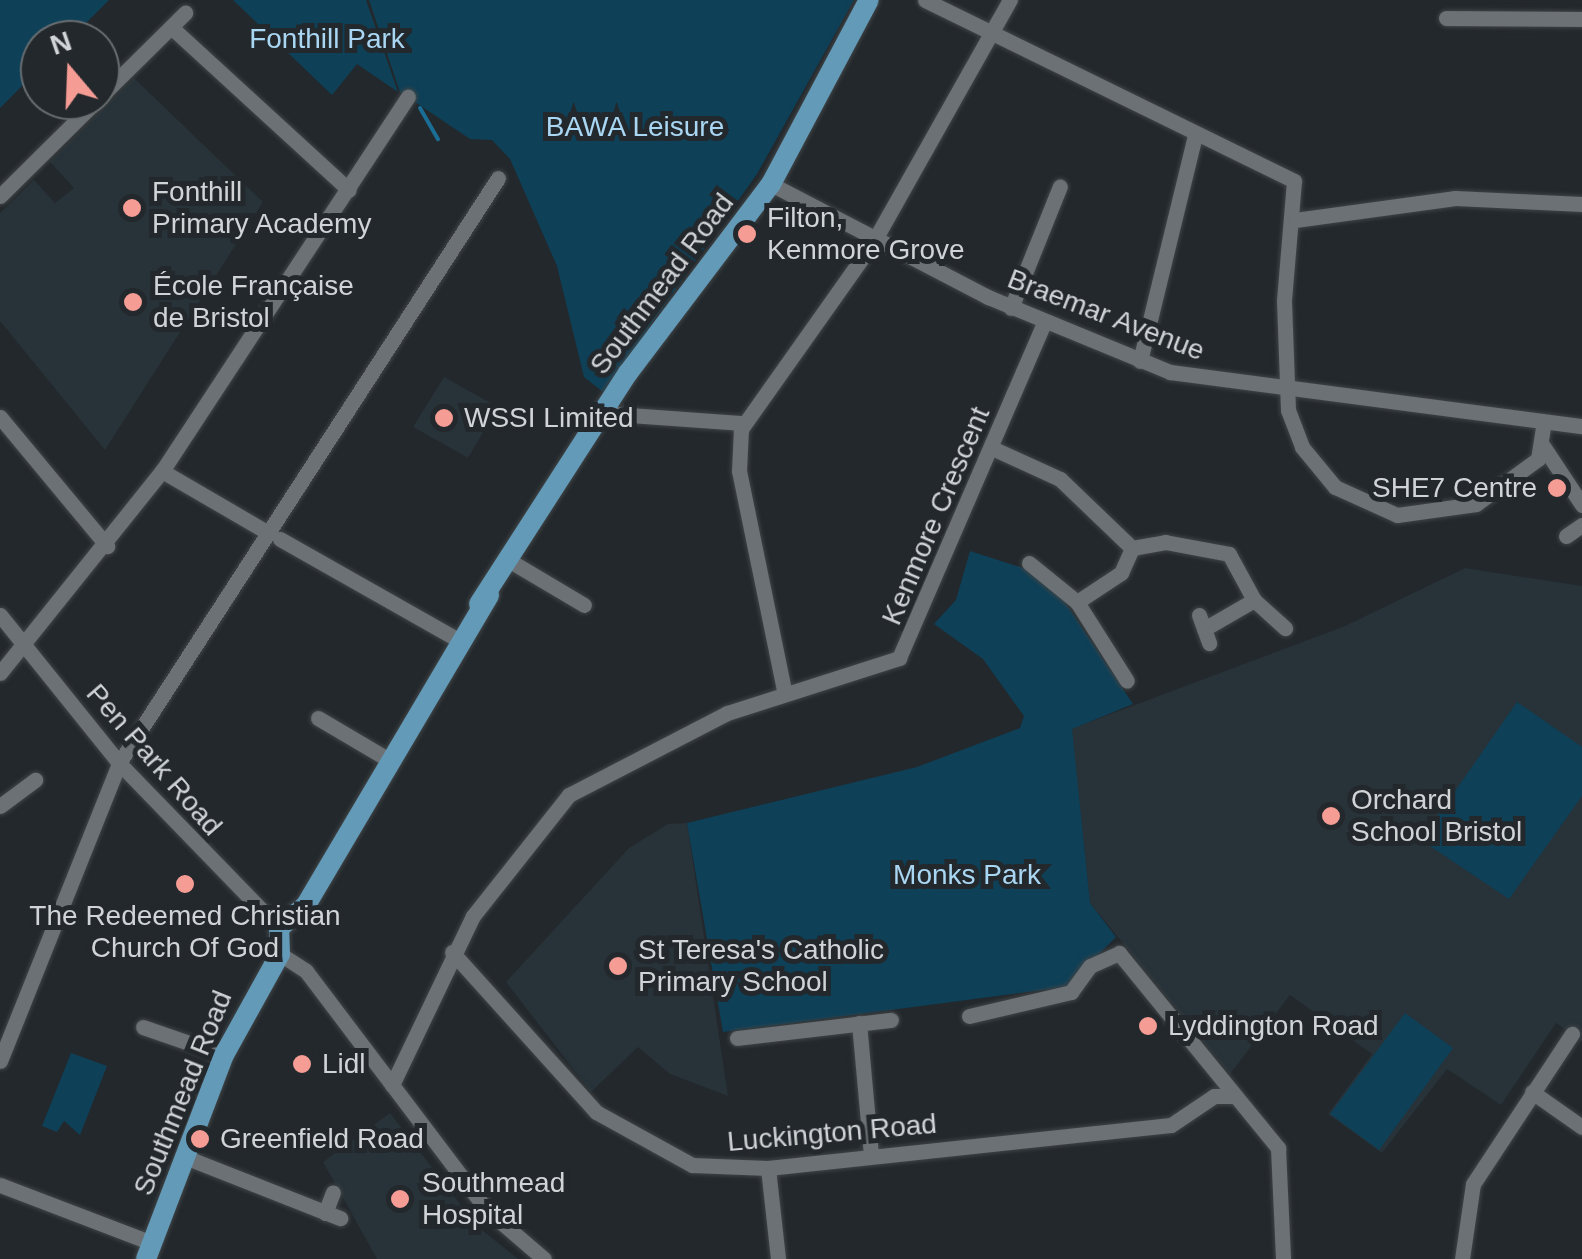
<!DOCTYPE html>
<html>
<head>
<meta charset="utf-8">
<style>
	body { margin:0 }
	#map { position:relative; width:1582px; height:1259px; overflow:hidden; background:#23282c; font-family:Arial,sans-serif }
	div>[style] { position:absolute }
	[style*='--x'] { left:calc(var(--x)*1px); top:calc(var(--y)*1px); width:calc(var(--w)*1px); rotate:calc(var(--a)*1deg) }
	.built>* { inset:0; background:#273239 }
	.green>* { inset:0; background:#0e4058 }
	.stream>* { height:4px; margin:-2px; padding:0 2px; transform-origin:2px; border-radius:2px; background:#1a6d94 }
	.roads { filter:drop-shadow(0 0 2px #3f4446) drop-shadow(0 0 2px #3f4446) }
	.minor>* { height:15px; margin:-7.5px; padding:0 7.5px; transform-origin:7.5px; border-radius:7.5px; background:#6b7175 }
	.major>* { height:20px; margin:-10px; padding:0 10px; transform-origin:10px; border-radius:10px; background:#639ab8 }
	.dots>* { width:28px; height:28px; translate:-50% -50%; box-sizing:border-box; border:5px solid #23282c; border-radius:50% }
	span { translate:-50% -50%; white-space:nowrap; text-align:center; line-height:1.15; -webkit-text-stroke:10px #23282c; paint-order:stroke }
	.park-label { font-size:28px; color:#a9d6f2 }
	.poi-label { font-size:28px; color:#d0d4d6 }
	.left { translate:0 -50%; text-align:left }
	.right { translate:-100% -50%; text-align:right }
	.street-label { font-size:28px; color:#d0d4d6 }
	.north { position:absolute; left:20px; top:20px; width:100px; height:100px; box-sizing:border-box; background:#23282c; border:2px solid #686d70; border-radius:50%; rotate:341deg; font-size:28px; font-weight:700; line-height:40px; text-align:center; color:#d0d4d6 }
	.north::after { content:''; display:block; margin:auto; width:35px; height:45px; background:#f59c95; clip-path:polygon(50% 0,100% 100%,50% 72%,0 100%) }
</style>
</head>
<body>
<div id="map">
	<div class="built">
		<div style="clip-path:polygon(134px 78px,263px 202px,105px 450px,0 321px,0 213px,34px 180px,55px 203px,74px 188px,50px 162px)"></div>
		<div style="clip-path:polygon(444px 377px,498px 407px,468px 458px,413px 427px)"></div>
		<div style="clip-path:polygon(1465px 568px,1582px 586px,1582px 1042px,1556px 1023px,1501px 1105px,1447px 1069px,1382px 1153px,1328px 1114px,1372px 1054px,1290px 995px,1230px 1074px,1090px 903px,1071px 729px,1345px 626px)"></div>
		<div style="clip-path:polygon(687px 823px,728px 1096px,670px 1074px,638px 1047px,591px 1092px,506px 982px,629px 848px,668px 824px)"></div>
		<div style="clip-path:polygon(390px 1113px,477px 1226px,518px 1259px,377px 1259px,323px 1162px)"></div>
	</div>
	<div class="green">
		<div style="clip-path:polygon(0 0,109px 0,69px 40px,40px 40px,40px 68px,0 108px)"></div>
		<div style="clip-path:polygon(233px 0,366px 0,398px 92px,357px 64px,332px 95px)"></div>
		<div style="clip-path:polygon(369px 0,854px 0,757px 174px,603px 392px,584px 377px,557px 266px,510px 159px,492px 140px,470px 139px,400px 92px)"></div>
		<div style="clip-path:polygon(970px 551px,1023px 568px,1058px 592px,1133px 704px,1072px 729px,1090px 903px,1116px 937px,1066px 987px,723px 1032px,687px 823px,917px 767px,1020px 728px,1024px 716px,983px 659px,934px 624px,956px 600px)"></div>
		<div style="clip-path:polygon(1517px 702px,1582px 747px,1582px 796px,1509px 899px,1421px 840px)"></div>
		<div style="clip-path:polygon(1405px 1013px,1453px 1048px,1379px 1150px,1330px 1114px)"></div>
		<div style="clip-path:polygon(71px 1053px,107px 1066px,80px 1135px,64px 1121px,57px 1132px,42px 1126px)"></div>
	</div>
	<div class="stream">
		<div style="--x:420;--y:108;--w:36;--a:60"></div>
	</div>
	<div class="roads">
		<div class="minor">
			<div style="--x:925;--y:0;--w:411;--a:26.1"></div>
			<div style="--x:1294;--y:181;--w:120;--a:94.8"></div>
			<div style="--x:1284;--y:301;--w:109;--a:87.9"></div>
			<div style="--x:1288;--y:410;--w:40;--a:69"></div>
			<div style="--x:1302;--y:447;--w:52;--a:50.5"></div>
			<div style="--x:1335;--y:487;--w:68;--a:24.3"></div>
			<div style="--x:1397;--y:515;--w:80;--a:-7.9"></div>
			<div style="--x:1476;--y:504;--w:77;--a:-36"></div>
			<div style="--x:1538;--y:459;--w:36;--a:-81"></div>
			<div style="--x:1446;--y:18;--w:136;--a:0.4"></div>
			<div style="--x:171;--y:27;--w:241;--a:42.5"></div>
			<div style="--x:100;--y:97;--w:120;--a:-44.7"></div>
			<div style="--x:771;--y:184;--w:245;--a:27.5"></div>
			<div style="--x:988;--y:297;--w:197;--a:22.4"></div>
			<div style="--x:1170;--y:372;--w:416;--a:7.5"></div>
			<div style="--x:0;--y:196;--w:136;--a:-44.7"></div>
			<div style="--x:1295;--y:220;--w:162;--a:-7.8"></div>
			<div style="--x:1455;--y:198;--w:127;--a:2.7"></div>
			<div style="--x:1011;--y:308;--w:131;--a:-68.1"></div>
			<div style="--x:1140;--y:361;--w:232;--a:-76.3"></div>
			<div style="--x:602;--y:413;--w:141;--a:4.1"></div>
			<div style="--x:0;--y:417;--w:168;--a:50.3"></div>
			<div style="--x:1543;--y:446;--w:71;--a:56.5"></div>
			<div style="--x:992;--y:448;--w:75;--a:24.5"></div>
			<div style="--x:1060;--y:479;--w:100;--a:43.8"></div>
			<div style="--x:1132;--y:548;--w:34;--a:-10"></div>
			<div style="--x:1165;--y:542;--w:65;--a:10.6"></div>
			<div style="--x:1229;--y:554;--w:52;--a:61.5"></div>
			<div style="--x:1254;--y:600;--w:42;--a:42.1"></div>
			<div style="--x:162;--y:471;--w:121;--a:30.2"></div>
			<div style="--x:1566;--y:536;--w:19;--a:-35"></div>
			<div style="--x:280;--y:539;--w:207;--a:29.5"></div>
			<div style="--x:510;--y:561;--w:86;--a:30.7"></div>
			<div style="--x:1029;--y:563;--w:62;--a:39.1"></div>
			<div style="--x:1077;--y:602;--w:93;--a:57.7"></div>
			<div style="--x:1077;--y:602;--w:53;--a:-33.4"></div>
			<div style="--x:1121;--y:573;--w:27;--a:-66"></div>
			<div style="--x:0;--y:615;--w:190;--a:51.2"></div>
			<div style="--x:119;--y:763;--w:230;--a:45.9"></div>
			<div style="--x:1199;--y:615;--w:30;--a:70"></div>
			<div style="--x:1204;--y:629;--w:58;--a:-30.1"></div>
			<div style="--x:0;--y:673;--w:259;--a:-51.3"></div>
			<div style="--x:162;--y:471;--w:448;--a:-56.7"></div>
			<div style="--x:784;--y:690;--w:224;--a:-101.6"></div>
			<div style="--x:739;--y:471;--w:42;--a:-87.3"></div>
			<div style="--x:741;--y:429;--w:230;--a:-54.7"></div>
			<div style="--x:874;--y:241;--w:277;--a:-60.6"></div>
			<div style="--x:318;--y:718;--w:82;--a:30.6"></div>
			<div style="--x:0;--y:806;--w:44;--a:-36.6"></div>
			<div style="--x:452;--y:952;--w:215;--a:48"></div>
			<div style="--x:596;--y:1112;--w:110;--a:28.9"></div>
			<div style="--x:692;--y:1165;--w:76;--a:2.3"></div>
			<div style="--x:768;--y:1168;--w:405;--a:-6.1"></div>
			<div style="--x:1171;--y:1125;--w:52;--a:-34"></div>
			<div style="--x:1214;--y:1096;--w:20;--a:0"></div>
			<div style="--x:280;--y:954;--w:31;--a:33"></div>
			<div style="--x:306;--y:971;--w:300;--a:52.9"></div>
			<div style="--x:487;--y:1210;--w:75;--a:40.7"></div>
			<div style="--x:969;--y:1016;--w:105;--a:-13.2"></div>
			<div style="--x:1071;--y:992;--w:32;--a:-54"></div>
			<div style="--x:1090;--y:966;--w:32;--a:-24"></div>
			<div style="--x:1119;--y:953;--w:252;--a:50.8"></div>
			<div style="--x:1278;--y:1148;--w:111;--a:87.4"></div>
			<div style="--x:859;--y:1023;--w:132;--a:84.8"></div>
			<div style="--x:143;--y:1027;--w:86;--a:19.1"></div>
			<div style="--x:737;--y:1038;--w:155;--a:-6.7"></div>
			<div style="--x:0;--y:1061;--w:321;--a:-68.2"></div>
			<div style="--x:119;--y:763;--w:697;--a:-57.06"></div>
			<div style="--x:392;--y:1085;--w:187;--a:-64.4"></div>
			<div style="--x:473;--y:916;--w:154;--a:-51.6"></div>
			<div style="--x:569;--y:795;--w:178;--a:-27.4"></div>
			<div style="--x:727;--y:713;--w:181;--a:-17.7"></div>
			<div style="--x:899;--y:658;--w:367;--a:-66.6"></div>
			<div style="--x:1532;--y:1092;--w:61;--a:35"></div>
			<div style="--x:185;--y:1157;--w:167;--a:21.5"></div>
			<div style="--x:768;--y:1168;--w:92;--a:83.7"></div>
			<div style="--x:0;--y:1185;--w:163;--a:20.9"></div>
			<div style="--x:325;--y:1213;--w:22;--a:-69"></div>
			<div style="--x:1462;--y:1259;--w:76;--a:-81.7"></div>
			<div style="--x:1473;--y:1184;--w:180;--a:-56.6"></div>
		</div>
		<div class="major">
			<div style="--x:479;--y:604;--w:275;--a:-57.2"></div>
			<div style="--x:628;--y:373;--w:237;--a:-52.9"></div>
			<div style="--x:771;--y:184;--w:208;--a:-62"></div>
			<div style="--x:146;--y:1259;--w:218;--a:-69.1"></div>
			<div style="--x:224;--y:1055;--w:115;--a:-61"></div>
			<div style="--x:280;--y:954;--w:26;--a:-92"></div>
			<div style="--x:279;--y:928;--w:35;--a:-40"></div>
			<div style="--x:306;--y:905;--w:360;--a:-59.4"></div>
		</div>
	</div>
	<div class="dots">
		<div style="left:132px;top:208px;background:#f59c95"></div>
		<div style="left:747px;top:234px;background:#f59c95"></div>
		<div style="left:133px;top:302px;background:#f59c95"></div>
		<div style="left:444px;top:418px;background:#f59c95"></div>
		<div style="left:1557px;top:488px;background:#f59c95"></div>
		<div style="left:1331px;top:816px;background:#f59c95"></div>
		<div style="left:185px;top:884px;background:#f59c95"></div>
		<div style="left:618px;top:966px;background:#f59c95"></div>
		<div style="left:1148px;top:1026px;background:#f59c95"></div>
		<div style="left:302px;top:1064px;background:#f59c95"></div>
		<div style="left:200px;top:1139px;background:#f59c95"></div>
		<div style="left:400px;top:1199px;background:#f59c95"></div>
	</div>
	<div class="park-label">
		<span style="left:327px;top:39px">Fonthill Park</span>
		<span style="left:635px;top:127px">BAWA Leisure</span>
		<span style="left:967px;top:875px">Monks Park</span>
	</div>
	<div class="poi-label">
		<span class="left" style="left:152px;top:208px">Fonthill<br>Primary Academy</span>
		<span class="left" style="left:767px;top:234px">Filton,<br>Kenmore Grove</span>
		<span class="left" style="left:153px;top:302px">École Française<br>de Bristol</span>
		<span class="left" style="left:464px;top:418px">WSSI Limited</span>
		<span class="right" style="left:1537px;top:488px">SHE7 Centre</span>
		<span class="left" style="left:1351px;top:816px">Orchard<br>School Bristol</span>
		<span style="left:185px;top:932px">The Redeemed Christian<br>Church Of God</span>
		<span class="left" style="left:638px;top:966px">St Teresa's Catholic<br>Primary School</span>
		<span class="left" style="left:1168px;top:1026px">Lyddington Road</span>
		<span class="left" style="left:322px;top:1064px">Lidl</span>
		<span class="left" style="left:220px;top:1139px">Greenfield Road</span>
		<span class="left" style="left:422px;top:1199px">Southmead<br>Hospital</span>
	</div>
	<div class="street-label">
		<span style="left:662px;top:284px;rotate:-53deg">Southmead Road</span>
		<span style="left:1106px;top:315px;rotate:21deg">Braemar Avenue</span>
		<span style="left:936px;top:516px;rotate:-67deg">Kenmore Crescent</span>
		<span style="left:154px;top:760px;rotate:49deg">Pen Park Road</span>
		<span style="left:183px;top:1093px;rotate:-68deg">Southmead Road</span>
		<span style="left:832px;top:1133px;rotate:-5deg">Luckington Road</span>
	</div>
	<div class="north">N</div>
</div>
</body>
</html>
